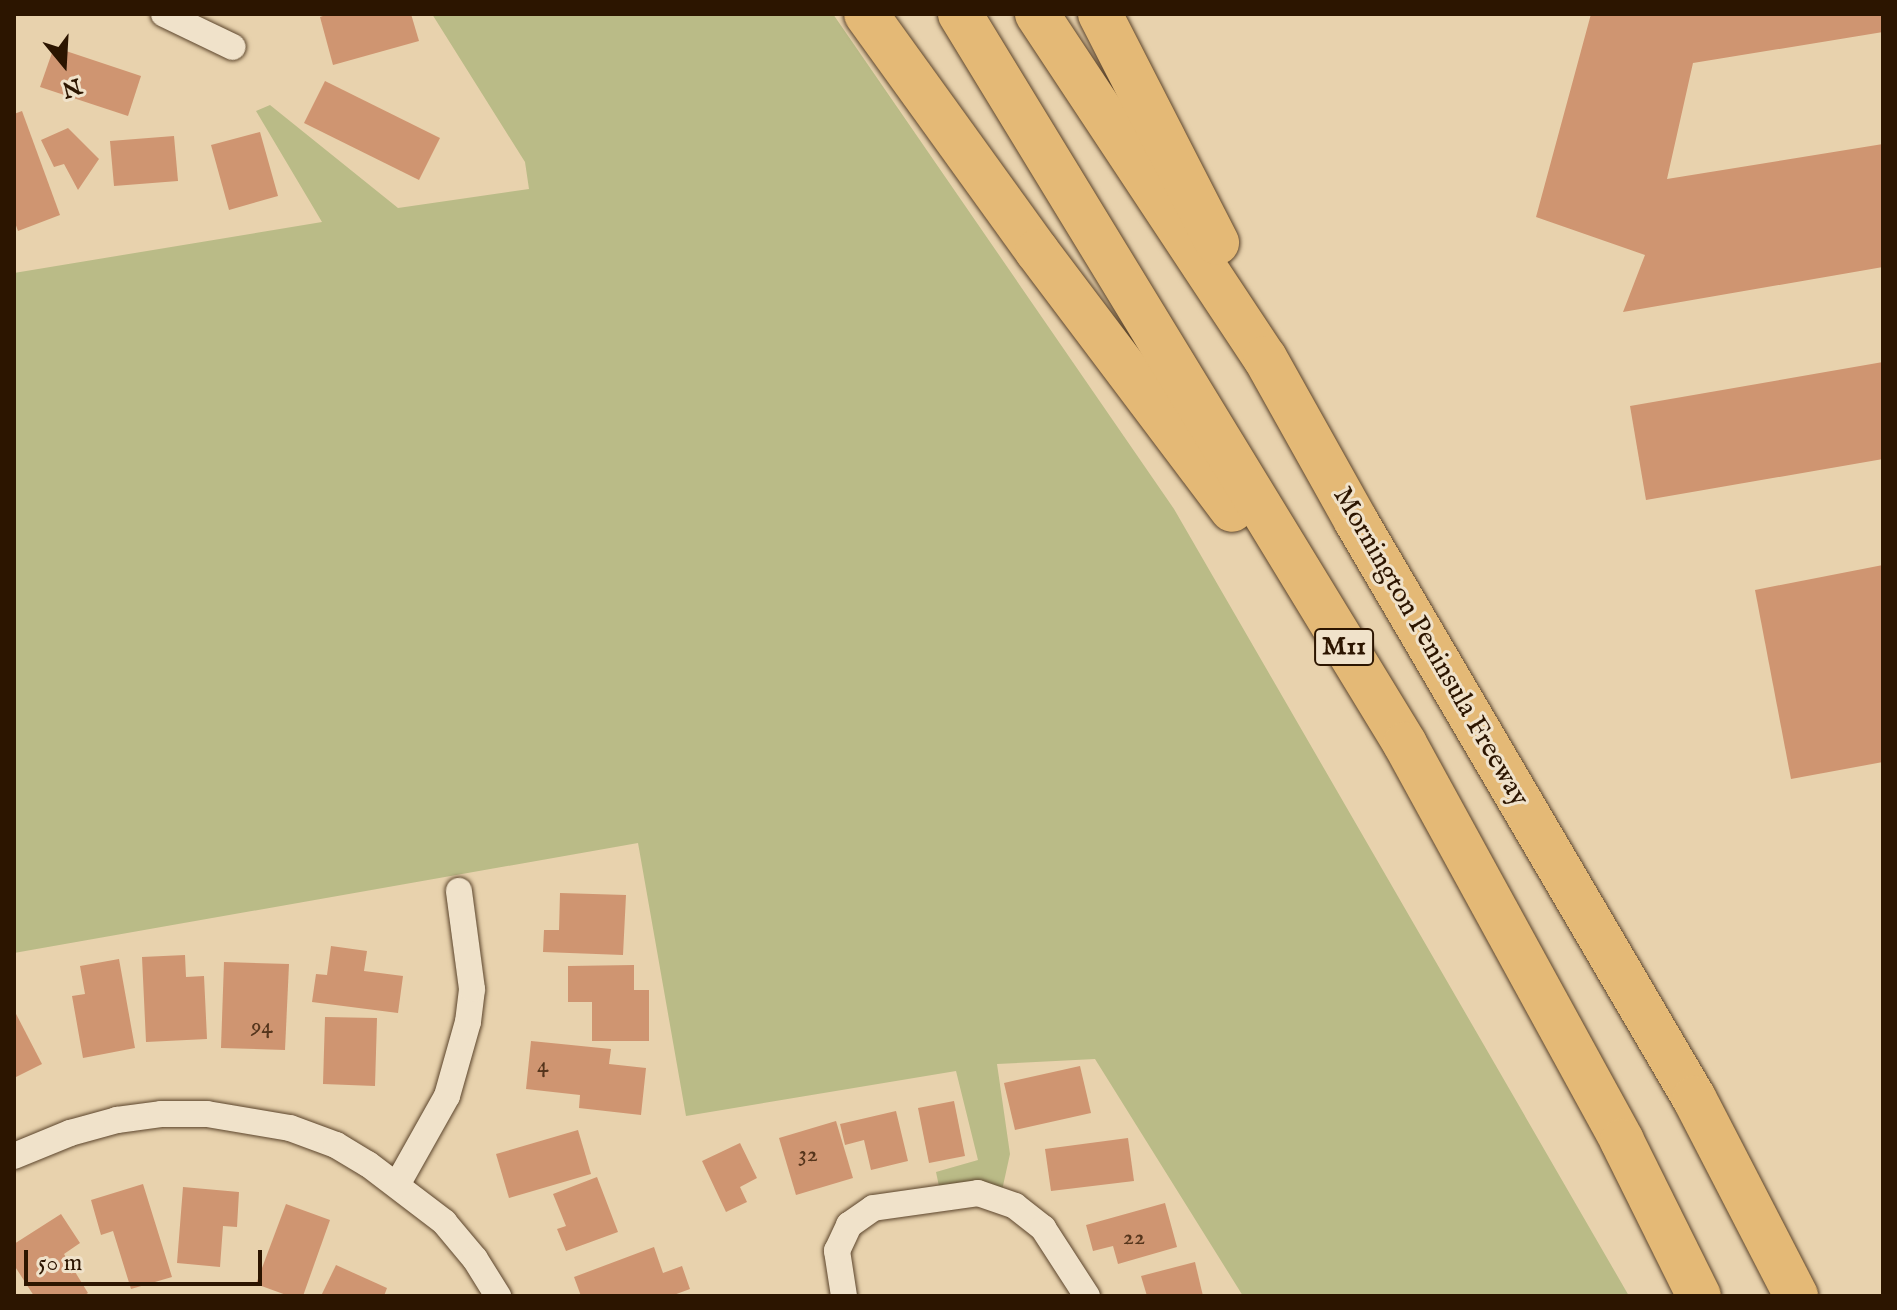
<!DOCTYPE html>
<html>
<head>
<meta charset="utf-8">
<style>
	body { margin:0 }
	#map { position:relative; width:1897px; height:1310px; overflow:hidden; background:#e8d2ad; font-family:"IM FELL English",serif }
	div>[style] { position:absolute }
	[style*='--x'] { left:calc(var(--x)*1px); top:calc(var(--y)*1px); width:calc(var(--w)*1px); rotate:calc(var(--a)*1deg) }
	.green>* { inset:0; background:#babb87 }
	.building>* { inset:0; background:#cf9571 }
	.roads { filter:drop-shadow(0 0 2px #5b442b) drop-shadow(0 0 2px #5b442b) }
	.street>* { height:26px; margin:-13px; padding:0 13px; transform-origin:13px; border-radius:13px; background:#f0e2ca }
	.highway>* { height:44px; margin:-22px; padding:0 22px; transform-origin:22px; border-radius:22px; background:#e4b976 }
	span { translate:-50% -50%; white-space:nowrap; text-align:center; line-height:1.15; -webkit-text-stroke:6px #f0e2ca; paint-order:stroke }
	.number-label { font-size:24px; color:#55351c }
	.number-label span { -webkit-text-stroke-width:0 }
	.shield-label span { padding:2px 6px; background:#f0e2ca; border:2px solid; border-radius:6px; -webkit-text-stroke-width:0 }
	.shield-label { font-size:26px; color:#2c1500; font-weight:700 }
	.street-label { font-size:28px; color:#2c1500 }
	.frame { position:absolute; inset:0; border:16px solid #2c1500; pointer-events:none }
	.north { position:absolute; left:24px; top:24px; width:80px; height:80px; -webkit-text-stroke:6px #f0e2ca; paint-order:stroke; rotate:162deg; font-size:22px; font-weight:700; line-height:32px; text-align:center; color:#2c1500 }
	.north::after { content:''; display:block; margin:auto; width:28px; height:36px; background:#2c1500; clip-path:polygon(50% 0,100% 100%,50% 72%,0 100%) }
	.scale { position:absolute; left:24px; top:1250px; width:238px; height:36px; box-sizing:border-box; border:4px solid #2c1500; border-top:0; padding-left:10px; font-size:24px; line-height:28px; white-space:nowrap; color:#2c1500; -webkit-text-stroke:6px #f0e2ca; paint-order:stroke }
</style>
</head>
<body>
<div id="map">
	<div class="green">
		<div style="clip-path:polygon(432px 14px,833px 14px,1174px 509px,1629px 1296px,1243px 1296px,1095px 1059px,997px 1064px,1010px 1154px,1001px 1195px,940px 1191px,936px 1172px,978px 1160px,956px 1071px,686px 1116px,638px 843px,14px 953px,14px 273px,322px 222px,256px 111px,270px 105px,398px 208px,529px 189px,525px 162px)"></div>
	</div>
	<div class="building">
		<div style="clip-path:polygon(329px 14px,411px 14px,419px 41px,333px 65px,320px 17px)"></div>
		<div style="clip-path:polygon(1591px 14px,1883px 14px,1883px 32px,1693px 63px,1667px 179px,1883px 144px,1883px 267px,1623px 312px,1645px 255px,1536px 217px)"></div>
		<div style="clip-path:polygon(54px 47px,141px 76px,128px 116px,40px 87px)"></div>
		<div style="clip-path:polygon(325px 81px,440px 138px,419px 180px,304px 123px)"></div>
		<div style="clip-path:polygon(22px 111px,60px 215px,18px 231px,14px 220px,14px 114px)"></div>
		<div style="clip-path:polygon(68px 128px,99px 159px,78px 190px,64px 164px,54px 167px,41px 140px)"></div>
		<div style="clip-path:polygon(260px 132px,278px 196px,229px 210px,211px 145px)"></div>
		<div style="clip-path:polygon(174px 136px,178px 181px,114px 186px,110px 141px)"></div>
		<div style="clip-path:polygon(1883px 362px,1883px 459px,1646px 500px,1630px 406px)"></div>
		<div style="clip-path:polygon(1883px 565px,1883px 762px,1791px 779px,1755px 590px)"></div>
		<div style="clip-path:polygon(560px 893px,626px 895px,623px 955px,543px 952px,544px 930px,559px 930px)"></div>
		<div style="clip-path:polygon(331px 946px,367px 951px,364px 971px,403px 976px,398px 1013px,312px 1002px,316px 974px,327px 975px)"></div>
		<div style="clip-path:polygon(185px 955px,186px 977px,204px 976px,207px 1039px,146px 1042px,142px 957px)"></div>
		<div style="clip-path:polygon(119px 959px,135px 1048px,83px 1058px,72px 996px,85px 994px,80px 966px)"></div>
		<div style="clip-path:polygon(224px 962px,289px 964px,285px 1050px,221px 1048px)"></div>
		<div style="clip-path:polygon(634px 965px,634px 990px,649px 990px,649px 1041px,592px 1041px,592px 1002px,568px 1002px,568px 966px)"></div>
		<div style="clip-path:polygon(14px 1010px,42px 1064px,14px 1078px)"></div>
		<div style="clip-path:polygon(325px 1017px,377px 1018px,375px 1086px,323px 1084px)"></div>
		<div style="clip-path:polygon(531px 1041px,611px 1049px,609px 1064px,646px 1068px,641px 1115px,579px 1108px,580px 1095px,526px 1089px)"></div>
		<div style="clip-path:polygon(1080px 1066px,1091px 1113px,1015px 1130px,1004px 1083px)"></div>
		<div style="clip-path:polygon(954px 1101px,965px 1156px,929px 1163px,918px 1108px)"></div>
		<div style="clip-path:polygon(896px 1111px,908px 1161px,871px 1170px,864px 1140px,845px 1145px,840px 1124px)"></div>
		<div style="clip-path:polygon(836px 1121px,853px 1178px,796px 1195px,779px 1138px)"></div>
		<div style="clip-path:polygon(578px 1130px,591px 1174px,509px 1198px,496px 1154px)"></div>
		<div style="clip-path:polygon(1128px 1138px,1134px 1181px,1051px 1191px,1045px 1149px)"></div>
		<div style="clip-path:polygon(740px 1143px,757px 1178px,740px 1187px,747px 1202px,726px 1212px,702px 1161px)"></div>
		<div style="clip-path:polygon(597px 1177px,618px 1232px,566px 1251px,557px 1229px,566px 1226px,553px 1194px)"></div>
		<div style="clip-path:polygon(143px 1184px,172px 1277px,131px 1289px,113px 1231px,101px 1235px,91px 1200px)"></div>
		<div style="clip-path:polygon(183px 1187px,239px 1192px,237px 1227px,223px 1226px,220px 1267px,177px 1263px)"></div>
		<div style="clip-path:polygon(1165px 1203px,1177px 1247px,1118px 1264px,1113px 1246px,1093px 1251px,1086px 1225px)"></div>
		<div style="clip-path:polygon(286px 1204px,330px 1220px,303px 1296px,289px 1296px,256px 1284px)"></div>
		<div style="clip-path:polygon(61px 1214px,80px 1243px,64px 1254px,88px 1293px,83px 1296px,34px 1296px,14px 1265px,14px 1244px)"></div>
		<div style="clip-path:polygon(654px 1247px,663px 1273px,682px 1266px,690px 1289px,671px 1296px,581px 1296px,574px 1277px)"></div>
		<div style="clip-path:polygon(1195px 1262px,1203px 1296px,1147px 1296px,1141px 1276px)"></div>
		<div style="clip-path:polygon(336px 1265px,387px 1288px,384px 1296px,321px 1296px)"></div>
	</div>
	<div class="roads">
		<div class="street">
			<div style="--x:164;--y:14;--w:76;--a:25.6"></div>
			<div style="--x:14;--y:1156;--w:61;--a:-22.3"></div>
			<div style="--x:70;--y:1133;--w:49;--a:-15.5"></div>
			<div style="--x:117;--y:1120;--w:44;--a:-7.8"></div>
			<div style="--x:161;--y:1114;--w:46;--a:0"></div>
			<div style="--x:207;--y:1114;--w:84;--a:9.6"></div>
			<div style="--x:290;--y:1128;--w:49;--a:20.3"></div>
			<div style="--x:336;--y:1145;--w:37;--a:31"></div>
			<div style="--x:368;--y:1164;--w:96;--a:37.3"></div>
			<div style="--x:444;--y:1222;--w:48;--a:50"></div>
			<div style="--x:475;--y:1259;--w:44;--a:58.1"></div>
			<div style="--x:397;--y:1185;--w:102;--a:-60.7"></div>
			<div style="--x:447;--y:1096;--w:77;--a:-74.2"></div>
			<div style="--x:468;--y:1022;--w:33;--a:-83"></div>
			<div style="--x:472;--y:989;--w:99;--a:-97.6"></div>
			<div style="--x:844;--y:1296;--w:46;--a:-98.8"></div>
			<div style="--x:837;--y:1251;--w:29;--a:-65"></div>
			<div style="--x:849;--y:1225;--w:29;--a:-35"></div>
			<div style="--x:873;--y:1208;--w:106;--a:-8.1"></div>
			<div style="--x:978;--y:1193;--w:39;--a:19"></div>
			<div style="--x:1015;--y:1206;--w:36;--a:38"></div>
			<div style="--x:1043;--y:1228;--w:81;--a:57.1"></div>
		</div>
		<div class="highway">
			<div style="--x:866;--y:14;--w:292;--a:54.2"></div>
			<div style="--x:1037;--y:251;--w:324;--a:53"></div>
			<div style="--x:960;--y:14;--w:855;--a:58.63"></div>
			<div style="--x:1405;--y:744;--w:452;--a:61.3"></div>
			<div style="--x:1622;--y:1141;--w:173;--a:63.6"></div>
			<div style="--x:1037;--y:14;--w:413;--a:56.5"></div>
			<div style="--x:1265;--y:358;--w:187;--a:60.8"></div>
			<div style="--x:1356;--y:521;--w:669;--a:59.64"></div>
			<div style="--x:1694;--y:1098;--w:223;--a:62.7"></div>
			<div style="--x:1100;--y:14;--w:257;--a:62.9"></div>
		</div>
	</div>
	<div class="number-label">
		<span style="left:262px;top:1027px">94</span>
		<span style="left:543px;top:1066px">4</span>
		<span style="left:808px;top:1155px">32</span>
		<span style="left:1134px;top:1238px">22</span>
	</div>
	<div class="shield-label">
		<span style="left:1344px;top:647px">M11</span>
	</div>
	<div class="street-label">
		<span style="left:1430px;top:647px;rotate:60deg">Mornington Peninsula Freeway</span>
	</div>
	<div class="frame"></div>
	<div class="north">N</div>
	<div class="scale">50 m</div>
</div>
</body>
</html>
